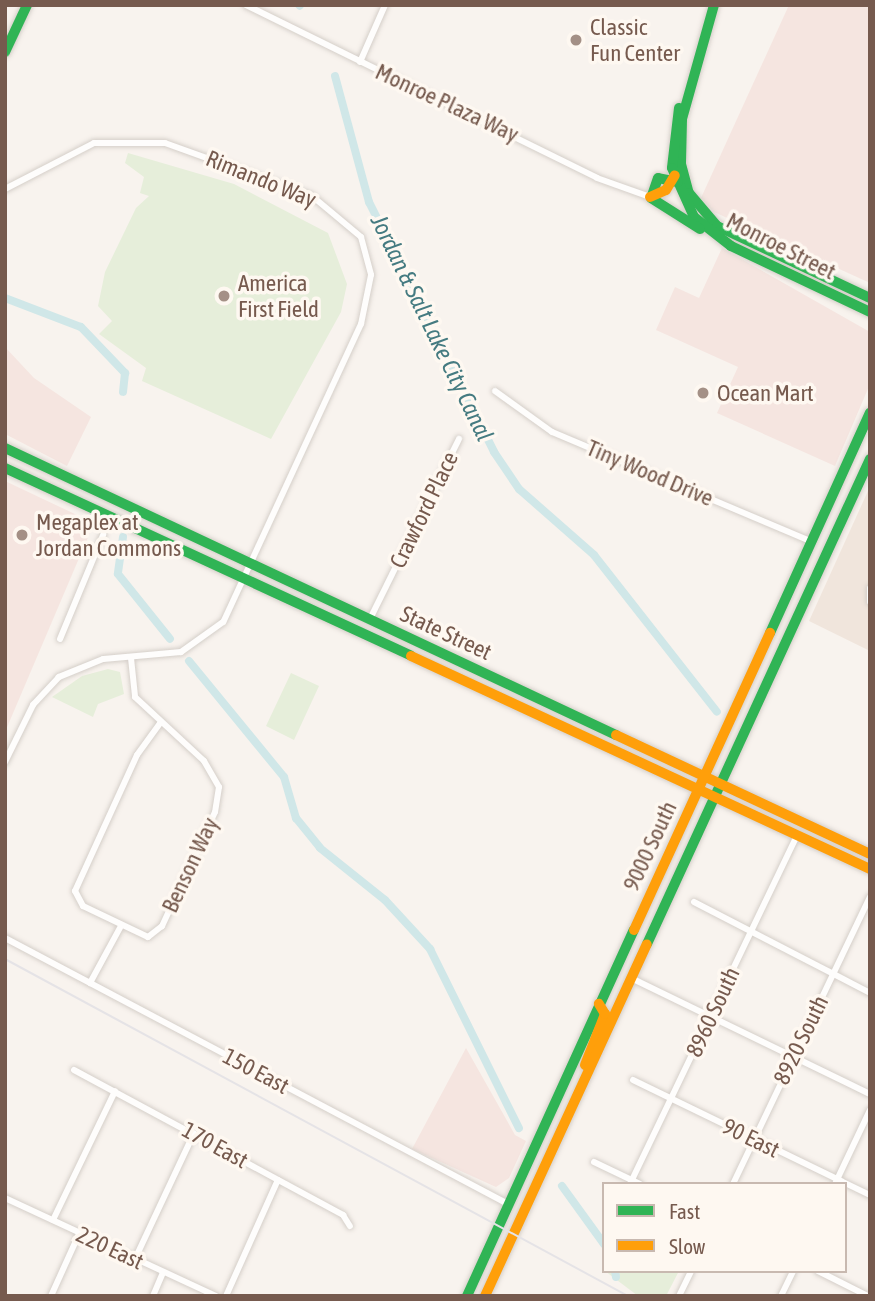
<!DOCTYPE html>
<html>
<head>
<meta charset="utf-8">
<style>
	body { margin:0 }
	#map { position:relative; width:875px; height:1301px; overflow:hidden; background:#f8f3ee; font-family:"Asap Condensed",sans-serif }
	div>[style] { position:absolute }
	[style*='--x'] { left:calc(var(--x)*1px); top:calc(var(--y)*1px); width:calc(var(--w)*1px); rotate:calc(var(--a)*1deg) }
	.residential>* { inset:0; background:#f0e5dc }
	.commercial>* { inset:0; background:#f5e5e0 }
	.green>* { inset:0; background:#e6eeda }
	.canal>* { height:8px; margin:-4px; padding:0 4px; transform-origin:4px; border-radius:4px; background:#d0e7e8 }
	.roads { filter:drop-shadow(0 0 2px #d5cfc9) drop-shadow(0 0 2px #d5cfc9) }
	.street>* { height:6px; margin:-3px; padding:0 3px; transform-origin:3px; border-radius:3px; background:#fefdfc }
	.fast>* { height:10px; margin:-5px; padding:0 5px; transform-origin:5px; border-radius:5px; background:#30b455 }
	.slow>* { height:10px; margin:-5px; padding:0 5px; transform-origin:5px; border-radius:5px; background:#ff9f0a }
	.tram>* { height:2px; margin:-1px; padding:0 1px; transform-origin:1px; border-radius:1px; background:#e5e3e6 }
	.dots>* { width:19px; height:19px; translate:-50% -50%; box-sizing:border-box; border:4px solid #fef8f1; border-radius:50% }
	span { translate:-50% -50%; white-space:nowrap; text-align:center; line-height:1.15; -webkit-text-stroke:7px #fef8f1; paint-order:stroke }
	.poi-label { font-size:23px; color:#765a4e }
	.left { translate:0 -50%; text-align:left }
	.street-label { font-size:23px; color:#765a4e }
	.water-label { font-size:24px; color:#457b81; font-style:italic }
	.frame { position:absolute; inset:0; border:7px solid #765a4e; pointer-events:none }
	.legend { position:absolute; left:602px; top:1182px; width:245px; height:91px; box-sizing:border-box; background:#fef8f1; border:2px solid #c8b9b0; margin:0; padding:9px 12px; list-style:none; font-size:21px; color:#765a4e }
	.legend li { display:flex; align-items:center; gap:14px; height:35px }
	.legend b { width:35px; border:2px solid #c8b9b0 }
</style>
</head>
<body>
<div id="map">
	<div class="residential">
		<div style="clip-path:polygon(868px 491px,870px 492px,870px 651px,809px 621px)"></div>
	</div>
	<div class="commercial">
		<div style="clip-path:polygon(789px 5px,870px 5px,870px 283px,714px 212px,701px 198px)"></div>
		<div style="clip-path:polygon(722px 248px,870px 332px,870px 384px,835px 466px,717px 413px,738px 367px,656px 330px,675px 287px,699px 298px)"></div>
		<div style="clip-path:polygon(5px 347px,34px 378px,91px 417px,67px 466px,5px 434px)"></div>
		<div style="clip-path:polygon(5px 481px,94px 523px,5px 732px)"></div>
		<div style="clip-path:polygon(466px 1048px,515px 1135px,526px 1141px,509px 1178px,496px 1187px,412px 1149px)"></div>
	</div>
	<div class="green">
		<div style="clip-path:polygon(128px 153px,234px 184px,328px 233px,347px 284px,341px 312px,271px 439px,142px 381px,146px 368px,99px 334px,112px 321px,98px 306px,105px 272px,136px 208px,149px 196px,140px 193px,144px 177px,125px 163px)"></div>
		<div style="clip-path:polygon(108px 669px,120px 672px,124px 694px,98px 704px,93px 717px,52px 697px,82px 676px)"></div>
		<div style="clip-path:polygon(291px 673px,319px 686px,294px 740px,266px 726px)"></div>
		<div style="clip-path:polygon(605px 1271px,679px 1271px,666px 1296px,638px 1296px)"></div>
	</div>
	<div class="canal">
		<div style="--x:299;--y:5;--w:1;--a:45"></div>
		<div style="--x:335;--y:76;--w:131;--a:74.9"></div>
		<div style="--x:369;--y:202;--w:280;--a:63.4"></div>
		<div style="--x:494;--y:452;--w:45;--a:56"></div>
		<div style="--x:519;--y:489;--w:100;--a:41.3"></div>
		<div style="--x:594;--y:555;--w:199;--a:51.9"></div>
		<div style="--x:5;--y:298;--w:81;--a:20.9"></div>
		<div style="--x:81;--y:327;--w:64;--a:46.3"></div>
		<div style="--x:125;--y:373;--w:19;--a:96"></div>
		<div style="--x:123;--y:537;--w:37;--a:98"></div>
		<div style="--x:118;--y:574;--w:83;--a:51.3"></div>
		<div style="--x:189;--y:661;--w:150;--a:50.7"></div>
		<div style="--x:284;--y:777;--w:43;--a:73.7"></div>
		<div style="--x:296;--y:818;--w:38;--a:51"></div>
		<div style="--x:320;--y:848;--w:83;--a:38.7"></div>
		<div style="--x:385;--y:900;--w:67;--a:47.4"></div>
		<div style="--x:430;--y:949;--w:200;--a:63.6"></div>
		<div style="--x:562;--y:1186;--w:72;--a:54.1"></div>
		<div style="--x:615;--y:1271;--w:6;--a:81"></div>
	</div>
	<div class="roads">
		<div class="street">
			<div style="--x:246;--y:5;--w:391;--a:26.2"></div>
			<div style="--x:597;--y:178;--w:56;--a:19.7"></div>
			<div style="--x:360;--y:62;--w:62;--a:-66.3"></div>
			<div style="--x:5;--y:189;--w:100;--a:-27.3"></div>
			<div style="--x:94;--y:143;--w:71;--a:0"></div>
			<div style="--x:165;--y:143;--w:156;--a:19.8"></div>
			<div style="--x:312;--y:196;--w:64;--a:39.9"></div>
			<div style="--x:361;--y:237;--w:39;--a:75"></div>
			<div style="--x:371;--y:275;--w:50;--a:101.5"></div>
			<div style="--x:361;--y:324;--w:328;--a:114.8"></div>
			<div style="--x:223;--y:622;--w:52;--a:144.5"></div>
			<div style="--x:181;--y:652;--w:78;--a:174.9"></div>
			<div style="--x:103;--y:659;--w:48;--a:157.8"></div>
			<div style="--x:59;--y:677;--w:38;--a:133"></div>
			<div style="--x:33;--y:705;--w:64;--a:116.2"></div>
			<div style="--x:495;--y:391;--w:70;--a:35.7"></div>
			<div style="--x:552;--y:432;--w:283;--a:22.9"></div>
			<div style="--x:870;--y:588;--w:14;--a:90"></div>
			<div style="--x:370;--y:619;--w:201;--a:-63.7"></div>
			<div style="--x:60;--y:639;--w:113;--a:-67.5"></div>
			<div style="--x:131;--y:658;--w:39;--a:84"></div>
			<div style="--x:135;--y:697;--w:94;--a:42.8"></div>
			<div style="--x:204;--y:761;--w:30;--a:60"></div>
			<div style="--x:219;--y:787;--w:25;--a:99"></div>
			<div style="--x:215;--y:812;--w:126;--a:114.9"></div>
			<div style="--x:162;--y:926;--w:18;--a:142"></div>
			<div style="--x:148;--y:937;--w:72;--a:-154.5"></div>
			<div style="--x:83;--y:906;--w:17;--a:-118"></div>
			<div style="--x:75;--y:891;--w:149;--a:-65.5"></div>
			<div style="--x:137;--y:755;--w:41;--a:-54"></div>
			<div style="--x:694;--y:902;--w:198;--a:27.3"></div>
			<div style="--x:5;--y:938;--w:569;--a:27.87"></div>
			<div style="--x:631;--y:978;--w:266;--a:25.9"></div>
			<div style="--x:90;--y:983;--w:65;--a:-61.5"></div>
			<div style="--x:74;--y:1070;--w:306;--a:28.3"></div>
			<div style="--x:343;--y:1215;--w:13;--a:58"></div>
			<div style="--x:633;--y:1080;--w:263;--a:25.9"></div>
			<div style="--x:594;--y:1162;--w:51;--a:25.6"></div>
			<div style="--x:630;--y:1184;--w:382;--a:-64.4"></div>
			<div style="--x:733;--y:1184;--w:318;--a:-64.5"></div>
			<div style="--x:835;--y:1184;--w:82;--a:-64.7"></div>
			<div style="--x:5;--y:1198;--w:233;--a:24.9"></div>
			<div style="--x:53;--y:1220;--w:143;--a:-64.3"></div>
			<div style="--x:135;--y:1259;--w:139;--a:-64.9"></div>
			<div style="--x:818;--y:1271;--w:56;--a:26.6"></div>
			<div style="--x:51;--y:1296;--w:68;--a:-65.7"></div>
			<div style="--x:153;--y:1296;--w:25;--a:-67"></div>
			<div style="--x:226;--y:1296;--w:127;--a:-65.9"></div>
			<div style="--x:679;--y:1296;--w:28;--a:-64"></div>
			<div style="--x:781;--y:1296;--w:28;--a:-64"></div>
		</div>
		<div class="fast">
			<div style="--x:714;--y:5;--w:118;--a:105.7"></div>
			<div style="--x:682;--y:119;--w:45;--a:91.3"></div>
			<div style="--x:681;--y:164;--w:30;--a:75"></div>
			<div style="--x:689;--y:193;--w:43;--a:49.7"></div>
			<div style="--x:717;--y:226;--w:169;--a:25.2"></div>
			<div style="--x:5;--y:52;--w:52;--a:-64.9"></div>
			<div style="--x:679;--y:108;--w:60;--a:96.7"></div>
			<div style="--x:672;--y:168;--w:54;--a:65.8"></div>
			<div style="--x:694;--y:217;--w:47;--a:38.1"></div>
			<div style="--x:731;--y:246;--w:154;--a:25.4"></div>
			<div style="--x:678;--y:182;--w:20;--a:-169"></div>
			<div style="--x:658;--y:178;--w:21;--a:109"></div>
			<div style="--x:651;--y:198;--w:58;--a:32.3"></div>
			<div style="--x:5;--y:448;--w:675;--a:25.16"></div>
			<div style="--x:5;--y:468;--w:447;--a:24.8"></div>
			<div style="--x:770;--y:633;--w:242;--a:-65.6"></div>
			<div style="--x:647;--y:944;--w:534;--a:-65.31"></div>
			<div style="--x:467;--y:1296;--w:402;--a:-65.5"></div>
		</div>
		<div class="slow">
			<div style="--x:650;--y:197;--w:17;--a:-24"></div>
			<div style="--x:666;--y:190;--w:17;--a:-59"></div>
			<div style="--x:411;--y:656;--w:506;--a:24.89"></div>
			<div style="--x:616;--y:735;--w:280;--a:25.1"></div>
			<div style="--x:634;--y:930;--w:327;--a:-65.4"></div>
			<div style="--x:585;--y:1065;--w:55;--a:-68.6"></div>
			<div style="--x:605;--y:1014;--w:12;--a:-121"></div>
			<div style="--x:485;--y:1296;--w:387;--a:-65.3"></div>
		</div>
	</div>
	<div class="tram">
		<div style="--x:5;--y:959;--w:708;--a:28.41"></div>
	</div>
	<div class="dots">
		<div style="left:576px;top:40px;background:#a49086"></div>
		<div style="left:224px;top:296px;background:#a49086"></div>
		<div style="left:703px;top:393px;background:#a49086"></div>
		<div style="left:22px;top:535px;background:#a49086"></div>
	</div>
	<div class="poi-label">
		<span class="left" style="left:590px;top:40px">Classic<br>Fun Center</span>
		<span class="left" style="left:238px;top:296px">America<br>First Field</span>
		<span class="left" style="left:717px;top:393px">Ocean Mart</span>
		<span class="left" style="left:36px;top:535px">Megaplex at<br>Jordan Commons</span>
	</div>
	<div class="street-label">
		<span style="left:447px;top:103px;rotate:25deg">Monroe Plaza Way</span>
		<span style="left:261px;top:179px;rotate:22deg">Rimando Way</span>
		<span style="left:781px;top:246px;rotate:27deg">Monroe Street</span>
		<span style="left:650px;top:473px;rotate:23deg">Tiny Wood Drive</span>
		<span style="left:424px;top:510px;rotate:-64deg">Crawford Place</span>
		<span style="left:446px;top:633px;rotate:25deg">State Street</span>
		<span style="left:650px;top:846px;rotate:-65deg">9000 South</span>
		<span style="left:190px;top:865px;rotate:-65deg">Benson Way</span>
		<span style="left:713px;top:1012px;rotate:-65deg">8960 South</span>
		<span style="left:801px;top:1040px;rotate:-64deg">8920 South</span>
		<span style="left:256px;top:1071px;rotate:28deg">150 East</span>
		<span style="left:751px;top:1138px;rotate:26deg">90 East</span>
		<span style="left:215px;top:1145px;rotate:29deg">170 East</span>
		<span style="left:110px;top:1248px;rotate:25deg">220 East</span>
	</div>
	<div class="water-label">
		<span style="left:432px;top:328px;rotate:64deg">Jordan &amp; Salt Lake City Canal</span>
	</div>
	<div class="frame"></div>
	<ul class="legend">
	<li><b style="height:9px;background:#30b455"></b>Fast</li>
	<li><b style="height:9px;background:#ff9f0a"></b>Slow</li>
	</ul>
</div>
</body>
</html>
